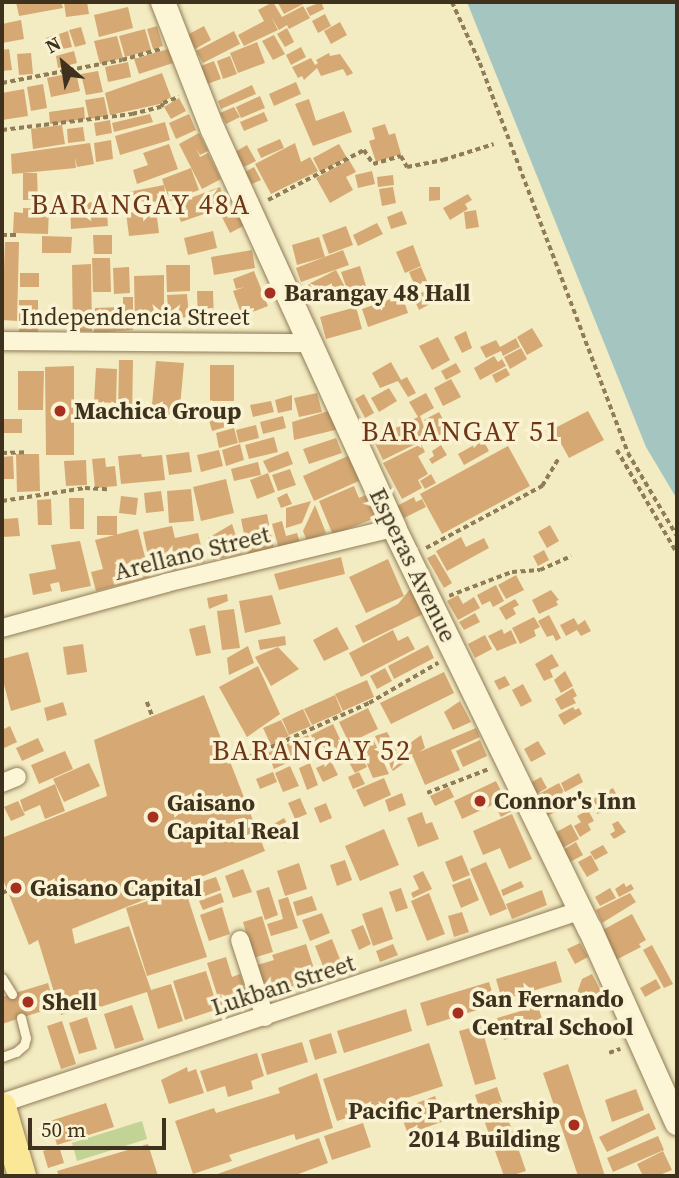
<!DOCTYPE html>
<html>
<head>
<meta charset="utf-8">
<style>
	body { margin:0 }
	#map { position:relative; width:679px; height:1178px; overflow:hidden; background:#f3ebc2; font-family:"Source Serif 4",serif }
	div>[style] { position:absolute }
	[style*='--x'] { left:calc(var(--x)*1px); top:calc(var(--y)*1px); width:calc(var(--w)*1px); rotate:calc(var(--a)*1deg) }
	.green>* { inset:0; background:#c3d395 }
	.water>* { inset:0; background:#a5c5c0 }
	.building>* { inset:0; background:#d6a974 }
	.path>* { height:3.5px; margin-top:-1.75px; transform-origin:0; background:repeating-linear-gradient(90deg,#907c57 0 5px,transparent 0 8.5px) }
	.roads { filter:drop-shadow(0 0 2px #907c57) drop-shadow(0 0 2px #907c57) }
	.lane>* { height:9px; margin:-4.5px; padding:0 4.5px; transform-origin:4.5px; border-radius:4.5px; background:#fcf6d7 }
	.street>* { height:18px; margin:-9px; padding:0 9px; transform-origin:9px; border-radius:9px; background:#fcf6d7 }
	.secondary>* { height:24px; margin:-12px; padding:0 12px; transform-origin:12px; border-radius:12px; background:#fcf6d7 }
	.primary>* { height:28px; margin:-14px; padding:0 14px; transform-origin:14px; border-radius:14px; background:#fae896 }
	.dots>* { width:19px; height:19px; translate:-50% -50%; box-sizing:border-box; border:4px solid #f9f3d3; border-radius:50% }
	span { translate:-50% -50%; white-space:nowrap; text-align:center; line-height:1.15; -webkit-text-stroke:7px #f9f3d3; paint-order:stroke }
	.poi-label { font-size:24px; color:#3e311d; font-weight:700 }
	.left { translate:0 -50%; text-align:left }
	.right { translate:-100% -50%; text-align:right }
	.street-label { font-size:24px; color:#3e311d }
	.quarter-label { font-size:28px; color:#6f3517; letter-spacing:2px }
	.frame { position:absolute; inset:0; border:4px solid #3e311d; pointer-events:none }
	.north { position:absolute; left:28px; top:28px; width:70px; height:70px; -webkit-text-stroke:5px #f9f3d3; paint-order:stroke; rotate:331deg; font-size:19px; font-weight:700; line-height:28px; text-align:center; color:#3e311d }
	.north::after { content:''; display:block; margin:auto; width:24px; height:32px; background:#3e311d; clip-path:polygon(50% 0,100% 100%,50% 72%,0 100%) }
	.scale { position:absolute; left:28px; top:1118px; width:138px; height:32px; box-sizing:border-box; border:4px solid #3e311d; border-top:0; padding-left:9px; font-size:21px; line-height:24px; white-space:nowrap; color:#3e311d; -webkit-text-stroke:5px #f9f3d3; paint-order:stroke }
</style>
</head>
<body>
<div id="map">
	<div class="green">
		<div style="clip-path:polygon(142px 1121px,147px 1139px,77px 1161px,72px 1143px)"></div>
	</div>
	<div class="water">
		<div style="clip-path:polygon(467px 2px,677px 2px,677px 499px,646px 447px)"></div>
	</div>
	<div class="building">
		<div style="clip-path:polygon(16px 2px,61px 2px,63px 8px,19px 16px)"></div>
		<div style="clip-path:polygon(64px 2px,87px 2px,89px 14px,66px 17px)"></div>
		<div style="clip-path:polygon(273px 2px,282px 17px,303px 6px,310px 18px,289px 29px,287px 25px,279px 30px,271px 16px,278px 30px,244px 46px,238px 35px,264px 21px,258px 10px)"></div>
		<div style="clip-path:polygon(281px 2px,307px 2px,284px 14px,278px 3px)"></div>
		<div style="clip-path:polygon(321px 2px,324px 9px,310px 16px,306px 8px)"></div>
		<div style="clip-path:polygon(128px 7px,133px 28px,99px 37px,94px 15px)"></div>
		<div style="clip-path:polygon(325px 14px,331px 26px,318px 33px,312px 21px)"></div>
		<div style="clip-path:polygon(21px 20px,24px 39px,2px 43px,2px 24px)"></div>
		<div style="clip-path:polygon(340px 22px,347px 35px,331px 44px,324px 31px)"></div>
		<div style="clip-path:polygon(157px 26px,163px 46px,153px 49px,147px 29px)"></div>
		<div style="clip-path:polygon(204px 26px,211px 40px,195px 49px,187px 35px)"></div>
		<div style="clip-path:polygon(81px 27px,86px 44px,75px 47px,69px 30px)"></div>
		<div style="clip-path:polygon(287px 28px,294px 42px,285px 47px,277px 34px)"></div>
		<div style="clip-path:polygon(145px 29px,151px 50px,125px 57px,119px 36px)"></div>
		<div style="clip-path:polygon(68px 31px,72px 47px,63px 49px,59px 34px)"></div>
		<div style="clip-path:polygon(234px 31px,240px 44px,203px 63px,196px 51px)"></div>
		<div style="clip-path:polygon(57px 34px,62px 50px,51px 54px,46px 38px)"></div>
		<div style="clip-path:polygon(274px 35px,285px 54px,273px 60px,262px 41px)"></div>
		<div style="clip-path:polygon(117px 36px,123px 58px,100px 64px,94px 41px)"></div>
		<div style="clip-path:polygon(257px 42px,265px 63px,238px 73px,230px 53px)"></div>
		<div style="clip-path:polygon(301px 47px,306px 57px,291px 65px,286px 55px)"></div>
		<div style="clip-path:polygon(9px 49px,12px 70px,2px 71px,2px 50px)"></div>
		<div style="clip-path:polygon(168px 49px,173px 63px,139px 74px,134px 59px)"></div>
		<div style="clip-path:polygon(74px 51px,77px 63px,58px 68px,56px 56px)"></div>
		<div style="clip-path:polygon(31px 53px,33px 74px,19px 75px,17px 54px)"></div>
		<div style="clip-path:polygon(329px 53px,330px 56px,340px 54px,353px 73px,347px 76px,343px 69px,321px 76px,317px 68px,304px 80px,302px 76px,298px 78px,292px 67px,311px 58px,315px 65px,318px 63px,316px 60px)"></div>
		<div style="clip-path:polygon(230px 56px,237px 74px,223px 79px,217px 61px)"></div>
		<div style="clip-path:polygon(214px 61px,221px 79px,207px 84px,201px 66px)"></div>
		<div style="clip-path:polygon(128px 62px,131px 77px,108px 82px,105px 67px)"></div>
		<div style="clip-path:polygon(98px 71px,103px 92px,86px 95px,81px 74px)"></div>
		<div style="clip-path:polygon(76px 72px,80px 91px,51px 97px,47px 78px)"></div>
		<div style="clip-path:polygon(162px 73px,171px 97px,160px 104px,110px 115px,105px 93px)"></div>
		<div style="clip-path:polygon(296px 82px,301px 94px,274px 106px,269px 94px)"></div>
		<div style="clip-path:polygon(43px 84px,47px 108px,31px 111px,27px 87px)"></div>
		<div style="clip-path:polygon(252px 85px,256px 94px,221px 109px,218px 101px)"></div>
		<div style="clip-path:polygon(24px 89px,28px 116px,2px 120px,2px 93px)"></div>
		<div style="clip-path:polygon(260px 96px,265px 108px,241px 118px,236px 107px)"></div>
		<div style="clip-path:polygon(104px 97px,108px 116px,89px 119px,85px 100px)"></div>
		<div style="clip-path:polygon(179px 98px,186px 111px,171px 119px,164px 107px)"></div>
		<div style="clip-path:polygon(309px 99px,316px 121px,344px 111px,352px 132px,313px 146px,295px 104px)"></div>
		<div style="clip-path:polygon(84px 107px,85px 119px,50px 124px,49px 112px)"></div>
		<div style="clip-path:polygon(234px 107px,240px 117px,226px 124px,220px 113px)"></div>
		<div style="clip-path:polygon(264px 112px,268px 121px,244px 131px,240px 122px)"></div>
		<div style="clip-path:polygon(150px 114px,153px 122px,114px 132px,112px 123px)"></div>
		<div style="clip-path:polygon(189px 114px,196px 130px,176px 139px,169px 123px)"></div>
		<div style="clip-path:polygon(110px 120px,112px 133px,96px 136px,94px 123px)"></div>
		<div style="clip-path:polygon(165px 122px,170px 140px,120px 155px,115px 136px)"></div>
		<div style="clip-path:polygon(385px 124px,389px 135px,395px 133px,401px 154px,376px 162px,369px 141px,375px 139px,372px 128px)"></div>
		<div style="clip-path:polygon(62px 125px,65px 144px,33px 149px,31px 129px)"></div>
		<div style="clip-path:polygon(83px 127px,85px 141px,68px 143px,67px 129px)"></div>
		<div style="clip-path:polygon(199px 133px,208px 151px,200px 155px,196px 148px,200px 157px,208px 153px,221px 179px,202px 189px,179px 144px)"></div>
		<div style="clip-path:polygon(280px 139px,284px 148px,261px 158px,257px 149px)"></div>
		<div style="clip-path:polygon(111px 140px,113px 159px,96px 162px,94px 143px)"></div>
		<div style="clip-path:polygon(90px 143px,94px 164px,77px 167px,75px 157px,76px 168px,12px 174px,11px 154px)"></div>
		<div style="clip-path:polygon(295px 143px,301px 162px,310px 157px,318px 171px,271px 194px,255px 164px)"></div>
		<div style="clip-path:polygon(169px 144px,178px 169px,137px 184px,133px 170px,148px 165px,143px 153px)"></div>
		<div style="clip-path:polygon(339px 144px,347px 158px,320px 172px,313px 158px)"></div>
		<div style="clip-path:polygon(247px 145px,256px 161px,244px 167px,235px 152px)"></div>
		<div style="clip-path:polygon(349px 160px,356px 172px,346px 177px,353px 190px,330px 203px,316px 178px)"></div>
		<div style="clip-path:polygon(254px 167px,261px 180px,252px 184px,245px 172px)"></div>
		<div style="clip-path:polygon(191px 168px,199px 190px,170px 201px,164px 185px,167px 203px,131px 210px,128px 192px,164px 185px,162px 179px)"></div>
		<div style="clip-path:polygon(372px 171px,375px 184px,358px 188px,355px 175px)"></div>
		<div style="clip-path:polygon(23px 173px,37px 173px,38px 200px,23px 200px)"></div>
		<div style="clip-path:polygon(393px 175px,394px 185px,378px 187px,377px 177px)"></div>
		<div style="clip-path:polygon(220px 187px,227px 206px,181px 222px,174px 204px)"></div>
		<div style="clip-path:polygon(393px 187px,396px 203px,382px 206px,379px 189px)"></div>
		<div style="clip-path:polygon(429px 187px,440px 187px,440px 200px,429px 201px)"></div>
		<div style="clip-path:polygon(468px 194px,472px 200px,465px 204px,468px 209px,450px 220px,443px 208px)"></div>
		<div style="clip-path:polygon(106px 201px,108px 226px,71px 229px,70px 204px)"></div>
		<div style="clip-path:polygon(239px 207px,247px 224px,230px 233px,222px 217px)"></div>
		<div style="clip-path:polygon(23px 208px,49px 209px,48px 234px,13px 233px,14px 212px,23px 213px)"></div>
		<div style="clip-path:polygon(156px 210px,159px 233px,129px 236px,126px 213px)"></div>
		<div style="clip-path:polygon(476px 210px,479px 227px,466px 229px,464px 212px)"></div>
		<div style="clip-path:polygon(402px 211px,407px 224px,391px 229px,387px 217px)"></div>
		<div style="clip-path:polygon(377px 223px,383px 234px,358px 246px,353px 235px)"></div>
		<div style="clip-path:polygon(346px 226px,353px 245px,329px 254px,322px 235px)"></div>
		<div style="clip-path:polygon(213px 231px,217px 248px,188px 255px,184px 238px)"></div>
		<div style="clip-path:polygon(93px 235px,112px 235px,112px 254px,94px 254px)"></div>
		<div style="clip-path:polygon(42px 236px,72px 237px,71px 253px,42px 253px)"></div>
		<div style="clip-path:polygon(319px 237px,325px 257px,297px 265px,292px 245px)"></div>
		<div style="clip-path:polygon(5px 242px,19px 242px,17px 321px,2px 320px)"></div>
		<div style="clip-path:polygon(413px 245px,421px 266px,405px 273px,396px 252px)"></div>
		<div style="clip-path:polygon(252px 250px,255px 268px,214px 275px,211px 257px)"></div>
		<div style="clip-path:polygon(343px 250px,349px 265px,301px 282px,296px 268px)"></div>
		<div style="clip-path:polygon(92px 258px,110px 258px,111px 292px,93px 292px)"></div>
		<div style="clip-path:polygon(91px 264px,92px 331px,73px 331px,72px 265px)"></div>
		<div style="clip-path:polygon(166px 265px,190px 265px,190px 291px,167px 292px)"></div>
		<div style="clip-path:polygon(360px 266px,366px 286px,348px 292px,341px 272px)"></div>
		<div style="clip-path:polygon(129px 267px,130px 293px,114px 294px,113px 268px)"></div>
		<div style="clip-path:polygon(421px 267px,427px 281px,415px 286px,409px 272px)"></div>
		<div style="clip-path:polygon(336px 270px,345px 287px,314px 303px,312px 300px,308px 302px,301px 288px)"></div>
		<div style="clip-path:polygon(254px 271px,268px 306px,242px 316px,233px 291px,245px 287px,236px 289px,233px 279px)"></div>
		<div style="clip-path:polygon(20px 273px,39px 273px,39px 287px,20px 287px)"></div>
		<div style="clip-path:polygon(164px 275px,164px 324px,135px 325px,134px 276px)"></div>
		<div style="clip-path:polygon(431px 288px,437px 300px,419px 310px,413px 297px)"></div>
		<div style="clip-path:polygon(197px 291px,213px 291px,214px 321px,198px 322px)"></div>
		<div style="clip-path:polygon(187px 294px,189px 317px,169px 319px,167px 295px)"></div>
		<div style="clip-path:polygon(402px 295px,408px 313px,368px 327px,362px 309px)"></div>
		<div style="clip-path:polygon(123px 297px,133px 297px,133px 330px,94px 333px,95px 308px,123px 307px)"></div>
		<div style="clip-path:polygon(19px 300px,38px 300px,38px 332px,19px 332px)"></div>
		<div style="clip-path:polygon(356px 307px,362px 329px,326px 339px,320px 317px)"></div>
		<div style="clip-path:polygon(532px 328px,543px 346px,527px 355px,517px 337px)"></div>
		<div style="clip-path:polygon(466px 331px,472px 348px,462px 353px,454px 337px)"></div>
		<div style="clip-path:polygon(438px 337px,450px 360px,432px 370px,419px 346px)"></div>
		<div style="clip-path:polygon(516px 338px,520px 347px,503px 356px,501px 351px,486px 358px,480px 347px,496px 340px,500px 347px)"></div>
		<div style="clip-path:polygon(521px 348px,527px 359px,510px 369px,504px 357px)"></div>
		<div style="clip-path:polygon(494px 356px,498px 362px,502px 359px,506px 366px,480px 380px,474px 368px)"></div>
		<div style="clip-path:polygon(119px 360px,133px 360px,132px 418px,118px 418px)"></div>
		<div style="clip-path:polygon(156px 361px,184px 363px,179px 418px,151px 416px)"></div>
		<div style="clip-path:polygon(391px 362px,401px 380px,407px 377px,416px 393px,408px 397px,398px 381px,380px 388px,372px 373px)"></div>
		<div style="clip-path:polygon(456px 363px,461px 372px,446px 380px,441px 371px)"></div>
		<div style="clip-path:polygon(210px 365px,234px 365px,234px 401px,210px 401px)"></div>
		<div style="clip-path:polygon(74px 366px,74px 455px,46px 455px,45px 367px)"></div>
		<div style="clip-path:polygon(96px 368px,117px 369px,116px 403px,94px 402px)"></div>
		<div style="clip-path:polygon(506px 368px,510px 375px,496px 383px,492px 375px)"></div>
		<div style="clip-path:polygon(18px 371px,44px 371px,43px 410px,18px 410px)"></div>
		<div style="clip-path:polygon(451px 379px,461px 397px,443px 406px,434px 388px)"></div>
		<div style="clip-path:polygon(389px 388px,397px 401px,379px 412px,371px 398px)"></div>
		<div style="clip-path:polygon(317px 393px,322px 412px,299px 417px,294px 398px)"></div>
		<div style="clip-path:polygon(426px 393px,434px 408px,420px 416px,428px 438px,383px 460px,373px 439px,418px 417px,409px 402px)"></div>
		<div style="clip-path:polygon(364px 394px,374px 413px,365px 418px,355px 399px)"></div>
		<div style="clip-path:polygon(292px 395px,292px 410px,278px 413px,275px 400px)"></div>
		<div style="clip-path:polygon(271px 401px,274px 412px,253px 417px,250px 405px)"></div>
		<div style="clip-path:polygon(223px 404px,229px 426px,212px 431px,206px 409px)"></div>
		<div style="clip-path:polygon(332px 410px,339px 429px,294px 440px,292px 422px)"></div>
		<div style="clip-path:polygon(588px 411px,604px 440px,569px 458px,553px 429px)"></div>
		<div style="clip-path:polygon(439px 412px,449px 430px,434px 438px,424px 420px)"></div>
		<div style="clip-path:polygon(283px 416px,286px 428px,263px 434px,260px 422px)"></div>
		<div style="clip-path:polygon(2px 419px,22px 419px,22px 433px,2px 433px)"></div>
		<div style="clip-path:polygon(256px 425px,259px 438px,239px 443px,236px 430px)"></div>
		<div style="clip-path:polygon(234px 428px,238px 443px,219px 448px,216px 433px)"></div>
		<div style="clip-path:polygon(274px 437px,278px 452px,249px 459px,245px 445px)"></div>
		<div style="clip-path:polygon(336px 438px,342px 453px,309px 464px,303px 449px)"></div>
		<div style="clip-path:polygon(483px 440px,489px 451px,464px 465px,458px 454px)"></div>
		<div style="clip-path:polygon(240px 444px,244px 460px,226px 466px,222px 450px)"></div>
		<div style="clip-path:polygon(421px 444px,425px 452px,418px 456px,428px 474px,418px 480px,422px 488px,402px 499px,383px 463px)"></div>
		<div style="clip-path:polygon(441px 445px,447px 455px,432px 464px,429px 459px,434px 456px,432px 451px)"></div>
		<div style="clip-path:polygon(508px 446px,530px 486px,442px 534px,420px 494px)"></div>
		<div style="clip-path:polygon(219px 450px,223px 466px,201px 472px,197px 455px)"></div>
		<div style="clip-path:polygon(288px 451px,293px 464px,269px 473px,263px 461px)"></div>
		<div style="clip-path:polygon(189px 452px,192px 472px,169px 475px,166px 455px)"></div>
		<div style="clip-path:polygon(16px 454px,39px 454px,40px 491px,17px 492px)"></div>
		<div style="clip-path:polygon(141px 454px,142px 457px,162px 455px,165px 480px,121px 484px,118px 456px)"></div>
		<div style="clip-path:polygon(350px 455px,361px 480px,314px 501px,303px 476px)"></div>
		<div style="clip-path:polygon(13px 456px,14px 479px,2px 479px,2px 457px)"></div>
		<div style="clip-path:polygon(105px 458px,106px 467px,115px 466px,117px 486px,95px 488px,92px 459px)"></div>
		<div style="clip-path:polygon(86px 460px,87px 485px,66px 486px,64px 461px)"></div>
		<div style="clip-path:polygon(258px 462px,261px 475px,234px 481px,231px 469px)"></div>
		<div style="clip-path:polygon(290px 469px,296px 485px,278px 491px,272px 475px)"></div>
		<div style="clip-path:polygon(268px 473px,275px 492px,257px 499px,250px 480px)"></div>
		<div style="clip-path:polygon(431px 474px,436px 483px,425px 489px,420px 481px)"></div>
		<div style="clip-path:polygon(226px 479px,234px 513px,201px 521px,193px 487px)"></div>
		<div style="clip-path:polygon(354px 486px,359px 498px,366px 495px,375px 518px,333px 535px,319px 501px)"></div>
		<div style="clip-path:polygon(191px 489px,194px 521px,169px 523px,167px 491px)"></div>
		<div style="clip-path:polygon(161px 491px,164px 511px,146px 513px,144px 493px)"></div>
		<div style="clip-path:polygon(287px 493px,292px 504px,281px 508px,277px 498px)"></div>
		<div style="clip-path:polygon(121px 496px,138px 498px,136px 515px,119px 513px)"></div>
		<div style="clip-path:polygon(414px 497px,416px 502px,422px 499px,426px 507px,404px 518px,397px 506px)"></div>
		<div style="clip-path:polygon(69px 498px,84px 498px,84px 529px,70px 529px)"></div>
		<div style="clip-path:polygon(51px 499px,52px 525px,38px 525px,37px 500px)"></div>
		<div style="clip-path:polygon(311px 501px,302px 523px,286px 528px,286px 508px)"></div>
		<div style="clip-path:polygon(315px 505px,326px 533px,307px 541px,303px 531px)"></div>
		<div style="clip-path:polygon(267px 514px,274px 549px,248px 554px,241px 519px)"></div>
		<div style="clip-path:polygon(97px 516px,117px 516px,117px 535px,97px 535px)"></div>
		<div style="clip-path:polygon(18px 518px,20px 536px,2px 537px,2px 519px)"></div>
		<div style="clip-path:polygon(282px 521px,286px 536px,297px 533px,300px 543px,279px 549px,272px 524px)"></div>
		<div style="clip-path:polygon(232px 524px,242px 554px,213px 560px,208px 538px)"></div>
		<div style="clip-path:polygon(550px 525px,559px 541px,547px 548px,538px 532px)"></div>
		<div style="clip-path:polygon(172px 526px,175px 538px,198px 533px,205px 562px,182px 568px,177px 551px,181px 569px,152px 575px,143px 532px)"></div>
		<div style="clip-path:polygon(138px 529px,150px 577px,96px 591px,91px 572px,103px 569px,95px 540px)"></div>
		<div style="clip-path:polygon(461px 537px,466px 547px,484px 538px,489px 548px,447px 571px,436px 551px)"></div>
		<div style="clip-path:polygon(80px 541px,91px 586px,61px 592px,59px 582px,50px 584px,52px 591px,33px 595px,29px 574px,56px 569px,51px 545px)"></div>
		<div style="clip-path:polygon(544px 550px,549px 560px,538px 566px,533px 556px)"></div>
		<div style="clip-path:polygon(435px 554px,452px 583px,444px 588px,427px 558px)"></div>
		<div style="clip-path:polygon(341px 557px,345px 574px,279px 590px,274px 574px)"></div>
		<div style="clip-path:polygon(388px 559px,404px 596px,366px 613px,349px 577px)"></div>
		<div style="clip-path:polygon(516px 575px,524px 590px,506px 599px,498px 585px)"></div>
		<div style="clip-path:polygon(496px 585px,504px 601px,493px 607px,490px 601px,482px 605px,477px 595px)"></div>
		<div style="clip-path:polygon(411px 588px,423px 614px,363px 643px,355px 626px,398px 604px)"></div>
		<div style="clip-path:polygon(551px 590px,559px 600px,556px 601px,558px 605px,539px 614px,532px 600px)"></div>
		<div style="clip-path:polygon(227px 594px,228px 601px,209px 609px,207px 598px)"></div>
		<div style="clip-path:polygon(272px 595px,281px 624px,245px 633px,239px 601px)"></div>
		<div style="clip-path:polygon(458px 595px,463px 604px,474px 597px,480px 608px,458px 620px,447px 601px)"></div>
		<div style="clip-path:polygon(515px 599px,519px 605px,513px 608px,516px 614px,506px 620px,499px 608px)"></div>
		<div style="clip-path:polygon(234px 609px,240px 648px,222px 650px,217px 611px)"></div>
		<div style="clip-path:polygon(475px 613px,480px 622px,464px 630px,459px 622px)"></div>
		<div style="clip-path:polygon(549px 615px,561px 638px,556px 641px,553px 635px,547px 637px,538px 621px)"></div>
		<div style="clip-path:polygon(534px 617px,540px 627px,534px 630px,536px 636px,520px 644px,512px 628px)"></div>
		<div style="clip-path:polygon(574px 618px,578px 625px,585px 620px,591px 631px,581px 636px,577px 630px,566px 636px,560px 625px)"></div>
		<div style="clip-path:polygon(205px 625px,211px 653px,196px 656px,189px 629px)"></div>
		<div style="clip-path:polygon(337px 627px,349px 649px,324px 661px,313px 640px)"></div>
		<div style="clip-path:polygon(502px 629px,504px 634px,511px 630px,517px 643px,497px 651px,488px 636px)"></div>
		<div style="clip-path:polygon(393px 630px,398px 641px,408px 636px,415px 649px,361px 677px,349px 653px)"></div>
		<div style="clip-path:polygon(485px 635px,492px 649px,475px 658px,468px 644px)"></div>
		<div style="clip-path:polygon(285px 636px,286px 645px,260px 650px,258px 640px)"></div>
		<div style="clip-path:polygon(83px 644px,87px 672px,67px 675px,63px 647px)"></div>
		<div style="clip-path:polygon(428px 645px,434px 658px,394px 679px,388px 666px)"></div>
		<div style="clip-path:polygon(248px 646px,254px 663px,229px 675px,227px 658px)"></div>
		<div style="clip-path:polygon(278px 647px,299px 669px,271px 686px,255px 657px)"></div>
		<div style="clip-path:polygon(28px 652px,41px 702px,11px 711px,2px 677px,2px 659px)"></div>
		<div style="clip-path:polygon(552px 654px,559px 666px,550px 670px,553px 677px,544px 681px,535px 664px)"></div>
		<div style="clip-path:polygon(258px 666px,280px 714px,247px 737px,219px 687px)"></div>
		<div style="clip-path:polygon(385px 668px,392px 681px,377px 689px,370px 676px)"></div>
		<div style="clip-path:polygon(565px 671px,573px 686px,561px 693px,554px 680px)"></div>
		<div style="clip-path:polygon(444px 672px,454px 693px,391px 724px,380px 703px)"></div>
		<div style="clip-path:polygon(505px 676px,510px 685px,499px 690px,494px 681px)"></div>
		<div style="clip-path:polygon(367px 680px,374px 697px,343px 711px,335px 694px)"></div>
		<div style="clip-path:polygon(523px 684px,532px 701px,521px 707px,512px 690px)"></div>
		<div style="clip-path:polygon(573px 688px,577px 696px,573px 698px,576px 703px,561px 710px,555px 699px)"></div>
		<div style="clip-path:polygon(204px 695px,265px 851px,72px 929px,75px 944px,129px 926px,151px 990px,171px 984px,183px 1021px,158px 1029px,147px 992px,97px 1008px,96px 1004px,61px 1015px,38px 940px,29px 945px,2px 877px,2px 838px,107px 796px,94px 740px)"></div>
		<div style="clip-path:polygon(335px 695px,342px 712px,312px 725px,304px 709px)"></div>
		<div style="clip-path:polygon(460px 701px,471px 722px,453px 730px,444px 712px)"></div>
		<div style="clip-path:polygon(63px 702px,67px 715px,47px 721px,44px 708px)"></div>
		<div style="clip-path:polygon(573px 707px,575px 710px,579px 708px,582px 714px,564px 725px,558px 715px)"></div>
		<div style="clip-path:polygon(368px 708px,378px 729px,349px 743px,339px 722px)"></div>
		<div style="clip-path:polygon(303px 709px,311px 726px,289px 735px,282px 719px)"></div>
		<div style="clip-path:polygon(281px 720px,289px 736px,271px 745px,263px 728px)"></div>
		<div style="clip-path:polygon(333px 724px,345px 750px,322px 760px,311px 735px)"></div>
		<div style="clip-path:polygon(10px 726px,17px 742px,2px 749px,2px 730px)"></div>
		<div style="clip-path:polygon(476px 728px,480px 737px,451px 750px,460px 770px,425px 785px,413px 757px,393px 771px,386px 761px,421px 735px,425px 748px,419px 752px)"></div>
		<div style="clip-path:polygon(387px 732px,397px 750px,386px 758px,375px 736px)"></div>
		<div style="clip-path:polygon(308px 735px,315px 750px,274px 769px,267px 753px)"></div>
		<div style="clip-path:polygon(38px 738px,44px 751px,22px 761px,16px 748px)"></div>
		<div style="clip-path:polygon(480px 740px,487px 756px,463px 767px,456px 751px)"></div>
		<div style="clip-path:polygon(374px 741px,389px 774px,373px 778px,360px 748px)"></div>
		<div style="clip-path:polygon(538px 741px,546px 754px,531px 762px,524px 749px)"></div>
		<div style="clip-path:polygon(65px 751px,73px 769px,39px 784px,31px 765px)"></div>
		<div style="clip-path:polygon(360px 753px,367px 767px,355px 773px,347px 759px)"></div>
		<div style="clip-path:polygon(331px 761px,338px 775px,323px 782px,316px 768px)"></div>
		<div style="clip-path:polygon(89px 763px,100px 786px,64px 802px,53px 779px)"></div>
		<div style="clip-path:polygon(310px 763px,318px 785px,307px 790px,299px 768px)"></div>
		<div style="clip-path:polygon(290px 766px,299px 786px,283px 792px,275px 773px)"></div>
		<div style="clip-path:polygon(273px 772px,277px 782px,260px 789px,256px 779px)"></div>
		<div style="clip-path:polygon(359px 772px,365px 784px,353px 789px,348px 777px)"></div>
		<div style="clip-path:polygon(579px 773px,583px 782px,565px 792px,561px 783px)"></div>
		<div style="clip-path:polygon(541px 777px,547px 788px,536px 794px,530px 783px)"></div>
		<div style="clip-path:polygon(384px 778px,391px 795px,364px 807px,356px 790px)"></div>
		<div style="clip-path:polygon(496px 781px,505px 799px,462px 819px,454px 801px)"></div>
		<div style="clip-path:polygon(559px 783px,564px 792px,541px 804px,537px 795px)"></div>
		<div style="clip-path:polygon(55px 784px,65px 811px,45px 819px,40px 805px,24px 812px,20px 800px)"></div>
		<div style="clip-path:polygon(449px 787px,454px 797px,435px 806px,430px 796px)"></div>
		<div style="clip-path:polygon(613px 788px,622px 805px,597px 814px,590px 800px)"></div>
		<div style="clip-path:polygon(402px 793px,406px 805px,389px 812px,385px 800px)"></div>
		<div style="clip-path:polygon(566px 795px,571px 805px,547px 816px,542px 807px)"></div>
		<div style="clip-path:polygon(300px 798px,307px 814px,295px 819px,288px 803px)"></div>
		<div style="clip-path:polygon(506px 800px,512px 811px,501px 817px,495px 806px)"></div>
		<div style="clip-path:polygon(18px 801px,25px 815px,11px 821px,4px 807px)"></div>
		<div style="clip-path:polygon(326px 803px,332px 818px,320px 823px,314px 808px)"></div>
		<div style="clip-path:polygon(588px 810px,594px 821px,588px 824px,591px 830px,580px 837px,574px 826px,581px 822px,577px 816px)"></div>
		<div style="clip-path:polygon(422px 812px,426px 824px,432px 822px,439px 839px,418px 847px,407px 818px)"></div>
		<div style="clip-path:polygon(512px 814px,532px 859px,509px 869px,500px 848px,483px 855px,473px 831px)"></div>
		<div style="clip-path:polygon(284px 818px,295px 836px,284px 843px,272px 825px)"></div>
		<div style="clip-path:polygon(618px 821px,626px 832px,614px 839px,610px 834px,615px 831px,612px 824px)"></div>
		<div style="clip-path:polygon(571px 824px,579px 839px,559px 850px,551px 835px)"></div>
		<div style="clip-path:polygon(384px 829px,399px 865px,360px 881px,345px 846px)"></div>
		<div style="clip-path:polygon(576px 842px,583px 855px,570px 862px,563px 850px)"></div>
		<div style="clip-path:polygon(603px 845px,608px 853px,595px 860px,590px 852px)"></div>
		<div style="clip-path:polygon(462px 855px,470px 875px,453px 882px,445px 862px)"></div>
		<div style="clip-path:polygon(591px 855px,599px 870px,587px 877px,578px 862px)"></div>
		<div style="clip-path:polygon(345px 860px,352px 880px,337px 886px,330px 865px)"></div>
		<div style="clip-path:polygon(486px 862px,507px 909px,490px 916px,470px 869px)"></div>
		<div style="clip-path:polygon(299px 863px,307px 889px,285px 896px,277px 871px)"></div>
		<div style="clip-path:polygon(243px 869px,252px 892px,233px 898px,225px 876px)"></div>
		<div style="clip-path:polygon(423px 871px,432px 889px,413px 898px,411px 893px,419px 889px,413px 876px)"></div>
		<div style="clip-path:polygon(216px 877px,221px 890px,194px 900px,189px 886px)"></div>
		<div style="clip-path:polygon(470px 878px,479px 900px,461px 908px,452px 885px)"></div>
		<div style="clip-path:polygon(521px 881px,524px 887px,503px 896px,501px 890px)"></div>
		<div style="clip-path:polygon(624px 883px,626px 887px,631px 884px,634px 889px,619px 897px,615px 889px)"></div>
		<div style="clip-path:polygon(269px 887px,278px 915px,265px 920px,256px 891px)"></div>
		<div style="clip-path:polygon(401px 888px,408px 908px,396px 912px,389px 892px)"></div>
		<div style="clip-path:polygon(610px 888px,616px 898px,600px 906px,595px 897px)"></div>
		<div style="clip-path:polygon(185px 889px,207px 957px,147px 976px,126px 908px)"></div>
		<div style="clip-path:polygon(542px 890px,547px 905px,512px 919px,506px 904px)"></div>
		<div style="clip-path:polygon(221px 893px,224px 902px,203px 910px,199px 901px)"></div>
		<div style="clip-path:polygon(429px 893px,445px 934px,427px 941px,411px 901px)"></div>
		<div style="clip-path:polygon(630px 893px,636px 902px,602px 923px,596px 910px)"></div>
		<div style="clip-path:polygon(312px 896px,317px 910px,297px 916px,293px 902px)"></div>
		<div style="clip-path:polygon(288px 897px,298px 928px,271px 936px,267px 924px,283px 919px,278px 900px)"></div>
		<div style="clip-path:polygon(222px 907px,230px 934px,209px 941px,200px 915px)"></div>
		<div style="clip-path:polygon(382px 907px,393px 939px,373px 946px,362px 914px)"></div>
		<div style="clip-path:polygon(462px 912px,469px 932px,454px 937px,448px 916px)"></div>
		<div style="clip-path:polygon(322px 913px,330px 933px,310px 941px,302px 920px)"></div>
		<div style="clip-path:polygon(632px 914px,646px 940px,639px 944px,641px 947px,614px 961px,599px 932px)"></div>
		<div style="clip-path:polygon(262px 916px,273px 952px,250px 959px,250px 946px,243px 922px)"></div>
		<div style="clip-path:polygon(363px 925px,371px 944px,359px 950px,351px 930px)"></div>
		<div style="clip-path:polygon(332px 939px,345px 972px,328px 979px,315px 946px)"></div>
		<div style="clip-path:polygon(580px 943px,588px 957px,575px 964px,567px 949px)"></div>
		<div style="clip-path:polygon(306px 944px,318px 981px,262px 999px,251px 967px,274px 960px,272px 955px)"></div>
		<div style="clip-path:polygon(393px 944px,398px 955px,380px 962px,376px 951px)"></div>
		<div style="clip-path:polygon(652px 945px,673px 984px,664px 988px,643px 950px)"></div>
		<div style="clip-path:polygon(226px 957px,232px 977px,240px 974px,248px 998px,221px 1007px,207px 963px)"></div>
		<div style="clip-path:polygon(556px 961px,562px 982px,502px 1000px,496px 979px)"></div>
		<div style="clip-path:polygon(206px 971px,218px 1009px,185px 1020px,173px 981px)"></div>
		<div style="clip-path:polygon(592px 974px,603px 995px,584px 1006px,577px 993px,582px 979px)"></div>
		<div style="clip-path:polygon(656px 979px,661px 988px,645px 997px,640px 988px)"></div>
		<div style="clip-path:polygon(489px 982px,496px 1004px,427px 1026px,420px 1003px)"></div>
		<div style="clip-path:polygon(48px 983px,55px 1007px,2px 1024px,2px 997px)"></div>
		<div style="clip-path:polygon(132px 1005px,144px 1040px,115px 1049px,104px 1014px)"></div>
		<div style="clip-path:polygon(538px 1006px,545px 1028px,504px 1040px,497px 1018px)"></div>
		<div style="clip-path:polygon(406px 1009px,412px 1031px,344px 1053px,337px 1031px)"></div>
		<div style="clip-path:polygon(87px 1017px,97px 1049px,79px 1054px,69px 1023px)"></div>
		<div style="clip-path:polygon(62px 1021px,76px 1064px,61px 1069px,47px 1026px)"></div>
		<div style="clip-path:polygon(481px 1025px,496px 1079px,475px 1085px,459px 1031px)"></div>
		<div style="clip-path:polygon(331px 1033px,337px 1053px,315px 1060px,309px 1040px)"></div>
		<div style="clip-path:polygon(302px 1042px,308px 1062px,267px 1075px,261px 1054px)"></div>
		<div style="clip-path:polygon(429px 1043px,443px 1086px,337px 1121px,323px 1079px)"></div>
		<div style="clip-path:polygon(257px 1053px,264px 1076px,251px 1081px,253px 1089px,228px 1097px,225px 1086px,207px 1092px,200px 1071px)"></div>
		<div style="clip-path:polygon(568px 1064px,605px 1176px,578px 1176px,543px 1073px)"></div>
		<div style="clip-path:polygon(187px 1067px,188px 1072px,196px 1069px,204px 1093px,169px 1104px,161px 1080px)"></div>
		<div style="clip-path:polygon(317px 1073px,333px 1128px,296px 1140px,294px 1134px,229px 1155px,232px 1161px,193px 1174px,175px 1121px,214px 1108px,216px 1113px,280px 1093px,278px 1088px)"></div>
		<div style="clip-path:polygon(497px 1087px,526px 1171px,510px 1176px,504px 1176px,475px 1095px)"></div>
		<div style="clip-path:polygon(636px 1089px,644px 1110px,612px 1122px,605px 1100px)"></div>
		<div style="clip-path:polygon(435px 1096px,444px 1121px,408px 1134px,399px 1110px)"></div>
		<div style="clip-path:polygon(106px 1103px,114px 1127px,57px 1145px,50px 1121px)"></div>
		<div style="clip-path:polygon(649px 1113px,656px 1129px,607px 1152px,599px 1137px)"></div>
		<div style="clip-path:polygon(363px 1123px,371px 1147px,332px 1160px,324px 1136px)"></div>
		<div style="clip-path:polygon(658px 1136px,664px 1150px,613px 1172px,607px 1158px)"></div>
		<div style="clip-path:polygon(319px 1138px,328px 1163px,293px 1176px,212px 1176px)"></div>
		<div style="clip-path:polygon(148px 1144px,158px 1176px,59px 1176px,57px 1171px)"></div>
		<div style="clip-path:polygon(59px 1146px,64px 1163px,48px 1168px,43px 1151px)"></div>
		<div style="clip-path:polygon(663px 1151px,672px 1170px,657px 1176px,643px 1176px,637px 1164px)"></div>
	</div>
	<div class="path">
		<div style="--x:452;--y:2;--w:67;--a:65.3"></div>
		<div style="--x:480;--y:63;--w:417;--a:69.2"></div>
		<div style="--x:628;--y:453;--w:96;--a:59.4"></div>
		<div style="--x:2;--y:83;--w:122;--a:-10.9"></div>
		<div style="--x:122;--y:60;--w:40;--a:-16"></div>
		<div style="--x:2;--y:130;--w:131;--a:-7"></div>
		<div style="--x:132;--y:114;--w:30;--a:-14"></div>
		<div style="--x:161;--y:107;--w:4;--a:-63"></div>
		<div style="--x:163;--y:103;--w:17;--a:-21"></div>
		<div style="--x:268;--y:200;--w:108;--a:-27.5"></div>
		<div style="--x:364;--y:150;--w:17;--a:57"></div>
		<div style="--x:373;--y:164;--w:29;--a:-16"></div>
		<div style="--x:401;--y:156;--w:13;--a:61"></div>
		<div style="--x:407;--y:167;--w:37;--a:-11"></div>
		<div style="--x:443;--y:160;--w:53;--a:-17.4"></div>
		<div style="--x:2;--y:235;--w:15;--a:0"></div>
		<div style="--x:617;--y:450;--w:119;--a:59.8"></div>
		<div style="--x:2;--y:453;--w:25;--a:-2"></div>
		<div style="--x:2;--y:501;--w:84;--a:-8.9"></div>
		<div style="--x:85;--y:488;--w:22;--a:3"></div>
		<div style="--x:426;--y:548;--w:132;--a:-28.1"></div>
		<div style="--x:542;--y:486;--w:33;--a:-59"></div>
		<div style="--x:449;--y:596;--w:67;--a:-20.9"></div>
		<div style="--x:512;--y:572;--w:28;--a:-4"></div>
		<div style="--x:540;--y:570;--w:34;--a:-24"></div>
		<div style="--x:147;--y:702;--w:14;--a:69"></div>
		<div style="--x:240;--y:761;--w:141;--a:-24.2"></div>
		<div style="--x:369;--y:703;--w:80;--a:-30.1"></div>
		<div style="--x:427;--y:793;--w:66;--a:-21.2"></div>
		<div style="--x:2;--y:893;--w:8;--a:-23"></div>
		<div style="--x:609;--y:1053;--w:12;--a:-20"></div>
	</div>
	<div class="roads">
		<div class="lane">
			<div style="--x:2;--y:978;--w:19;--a:58"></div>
			<div style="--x:2;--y:1057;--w:15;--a:-20"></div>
			<div style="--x:16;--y:1052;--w:11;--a:-41"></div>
			<div style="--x:24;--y:1045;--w:7;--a:-74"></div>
			<div style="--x:26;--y:1038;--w:21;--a:-104"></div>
		</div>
		<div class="street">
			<div style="--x:2;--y:341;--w:308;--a:0.4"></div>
			<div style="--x:2;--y:628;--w:170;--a:-15.3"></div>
			<div style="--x:166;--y:583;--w:235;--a:-13.6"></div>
			<div style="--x:2;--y:783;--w:16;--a:-22"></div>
			<div style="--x:240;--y:940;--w:81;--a:72"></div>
			<div style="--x:2;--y:1103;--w:608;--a:-18.41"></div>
		</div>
		<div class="secondary">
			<div style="--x:163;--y:2;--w:137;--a:68.7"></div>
			<div style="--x:213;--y:130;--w:437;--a:65.5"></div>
			<div style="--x:394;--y:528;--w:446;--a:64"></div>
			<div style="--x:590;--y:929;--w:213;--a:65.8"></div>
		</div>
		<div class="primary">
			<div style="--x:2;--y:1107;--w:72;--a:73.8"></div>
		</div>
	</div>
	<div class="dots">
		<div style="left:270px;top:293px;background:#a6301f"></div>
		<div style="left:60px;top:411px;background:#a6301f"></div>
		<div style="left:480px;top:801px;background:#a6301f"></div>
		<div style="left:153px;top:817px;background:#a6301f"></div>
		<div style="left:16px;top:888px;background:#a6301f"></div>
		<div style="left:28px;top:1002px;background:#a6301f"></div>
		<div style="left:458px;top:1013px;background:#a6301f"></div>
		<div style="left:574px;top:1125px;background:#a6301f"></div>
	</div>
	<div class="poi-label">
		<span class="left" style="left:284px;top:293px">Barangay 48 Hall</span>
		<span class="left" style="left:74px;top:411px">Machica Group</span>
		<span class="left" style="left:494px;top:801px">Connor's Inn</span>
		<span class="left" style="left:167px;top:817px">Gaisano<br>Capital Real</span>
		<span class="left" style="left:30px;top:888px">Gaisano Capital</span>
		<span class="left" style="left:472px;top:1013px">San Fernando<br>Central School</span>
		<span class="left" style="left:42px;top:1002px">Shell</span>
		<span class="right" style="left:560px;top:1125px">Pacific Partnership<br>2014 Building</span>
	</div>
	<div class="street-label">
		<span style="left:135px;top:317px">Independencia Street</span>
		<span style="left:192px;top:553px;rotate:-14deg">Arellano Street</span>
		<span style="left:413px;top:565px;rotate:64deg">Esperas Avenue</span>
		<span style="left:283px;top:985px;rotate:-18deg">Lukban Street</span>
	</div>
	<div class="quarter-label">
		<span style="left:141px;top:204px">BARANGAY 48A</span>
		<span style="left:461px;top:431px">BARANGAY 51</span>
		<span style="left:312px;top:750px">BARANGAY 52</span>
	</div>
	<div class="frame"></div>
	<div class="north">N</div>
	<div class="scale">50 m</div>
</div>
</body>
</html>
